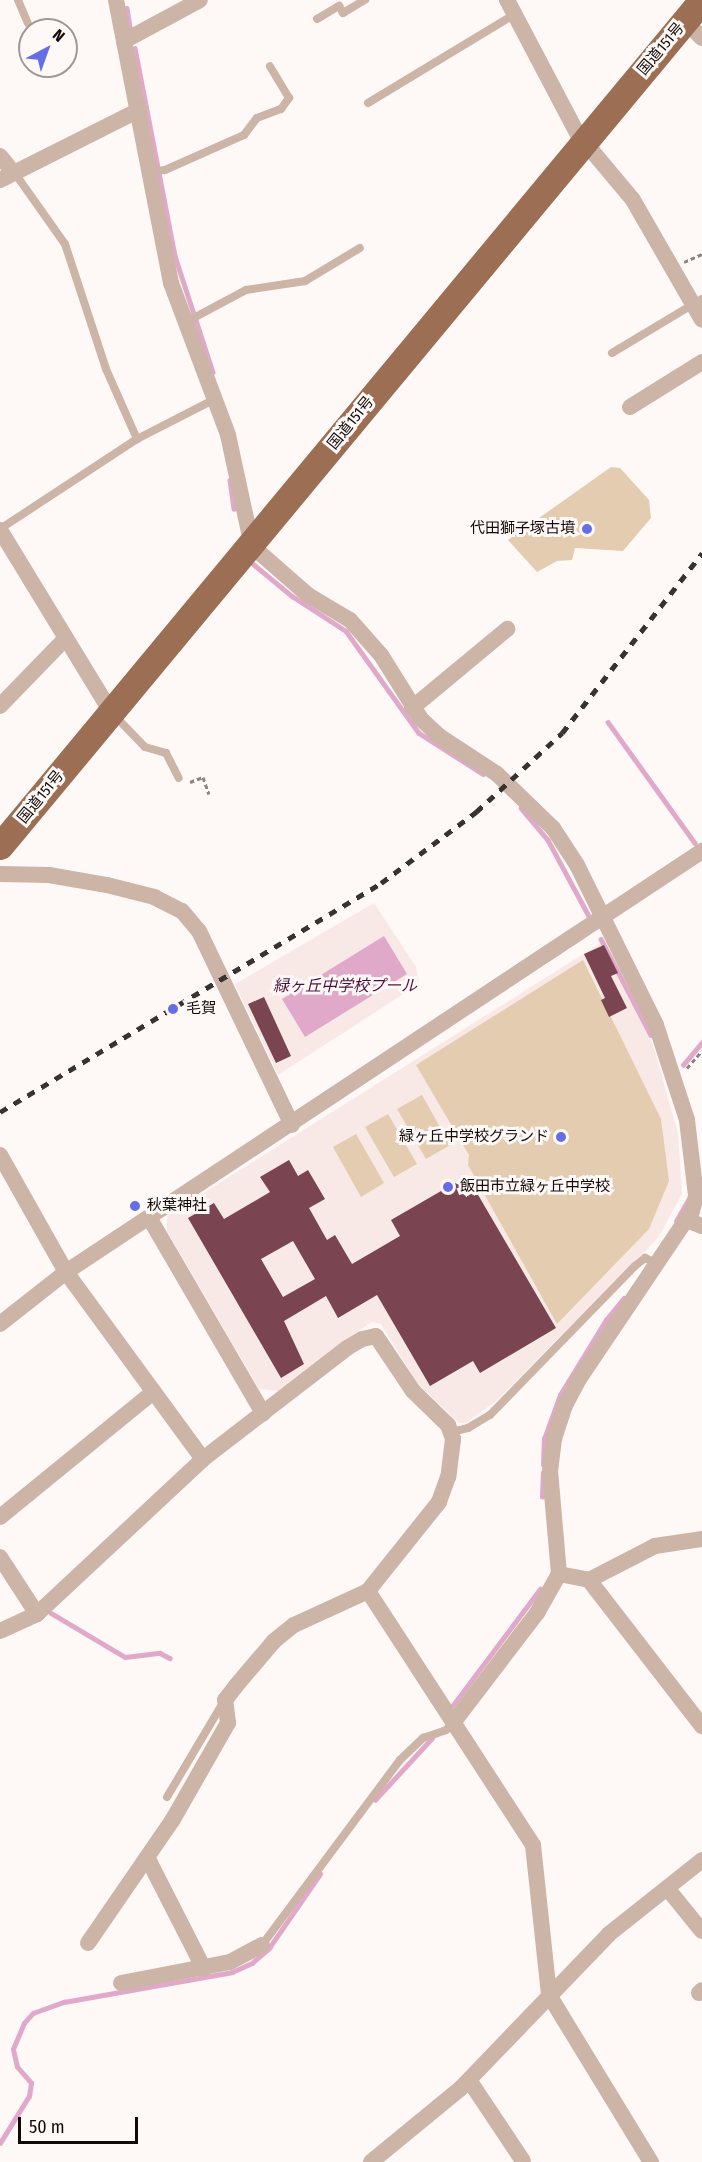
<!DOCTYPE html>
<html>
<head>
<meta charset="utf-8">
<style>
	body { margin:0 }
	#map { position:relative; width:702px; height:2162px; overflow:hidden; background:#fef8f7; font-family:"Fira Sans Condensed","Noto Sans JP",sans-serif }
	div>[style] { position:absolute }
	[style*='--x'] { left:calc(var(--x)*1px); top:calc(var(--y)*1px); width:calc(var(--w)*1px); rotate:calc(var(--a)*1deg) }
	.built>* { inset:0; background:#f8e9e7 }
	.green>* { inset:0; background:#e3ccb0 }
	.water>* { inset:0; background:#e0a9c9 }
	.stream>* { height:4.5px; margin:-2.25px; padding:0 2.25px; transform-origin:2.25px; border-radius:2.25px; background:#e0a9c9 }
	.building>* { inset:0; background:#7a4450 }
	.path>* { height:3px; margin-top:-1.5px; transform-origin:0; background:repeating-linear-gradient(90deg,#8a8382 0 4.5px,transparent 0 7.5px) }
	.service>* { height:8px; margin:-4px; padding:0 4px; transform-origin:4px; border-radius:4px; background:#ccb4a6 }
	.minor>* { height:16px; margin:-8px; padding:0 8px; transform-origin:8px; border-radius:8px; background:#ccb4a6 }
	.trunk>* { height:27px; margin:-13.5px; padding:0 13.5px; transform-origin:13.5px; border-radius:13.5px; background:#9c6e54 }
	.rail>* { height:4.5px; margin-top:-2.25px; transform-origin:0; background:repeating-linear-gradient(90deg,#3a3231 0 8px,transparent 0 16px) }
	.dots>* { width:16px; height:16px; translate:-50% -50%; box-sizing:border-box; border:3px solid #fef8f7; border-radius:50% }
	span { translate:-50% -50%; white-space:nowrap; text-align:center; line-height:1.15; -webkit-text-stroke:6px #fef8f7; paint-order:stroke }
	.street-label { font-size:15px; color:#120a09 }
	.poi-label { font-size:15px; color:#120a09 }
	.right { translate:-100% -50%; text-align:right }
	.left { translate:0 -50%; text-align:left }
	.water-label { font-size:16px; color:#4e0f3a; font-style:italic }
	.north { position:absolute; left:18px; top:18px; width:60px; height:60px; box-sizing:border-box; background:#fef8f7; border:2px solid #a09998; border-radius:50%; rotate:41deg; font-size:16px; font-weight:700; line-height:24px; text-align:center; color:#120a09 }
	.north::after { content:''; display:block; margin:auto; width:21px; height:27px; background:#646ee7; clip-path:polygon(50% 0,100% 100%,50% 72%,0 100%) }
	.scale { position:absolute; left:18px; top:2117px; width:120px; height:27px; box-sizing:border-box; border:3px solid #120a09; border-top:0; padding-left:8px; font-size:18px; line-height:21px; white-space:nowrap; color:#120a09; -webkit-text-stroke:4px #fef8f7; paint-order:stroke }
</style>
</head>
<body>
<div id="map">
	<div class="built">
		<div style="clip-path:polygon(374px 903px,416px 967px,419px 984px,278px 1075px,235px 984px)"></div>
		<div style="clip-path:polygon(604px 941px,653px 1045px,678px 1133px,682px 1194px,658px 1238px,496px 1401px,466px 1423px,459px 1423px,417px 1383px,381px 1324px,371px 1322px,279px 1391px,259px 1389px,167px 1231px,167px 1216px)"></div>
	</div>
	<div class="green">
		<div style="clip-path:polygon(611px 467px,620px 468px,649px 500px,651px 518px,623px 551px,575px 548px,572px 560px,557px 561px,537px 572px,508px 540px)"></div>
		<div style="clip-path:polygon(583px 960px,661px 1119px,669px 1181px,649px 1229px,557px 1324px,468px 1165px,469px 1155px,416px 1065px)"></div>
		<div style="clip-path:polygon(422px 1095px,450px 1145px,426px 1159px,397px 1109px)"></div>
		<div style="clip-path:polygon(388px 1114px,417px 1164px,394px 1177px,365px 1127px)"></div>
		<div style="clip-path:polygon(356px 1134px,384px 1183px,361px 1197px,333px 1147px)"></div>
	</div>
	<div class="water">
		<div style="clip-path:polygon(384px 936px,407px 974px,305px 1037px,282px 999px)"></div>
	</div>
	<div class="stream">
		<div style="--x:127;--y:8;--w:19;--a:81"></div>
		<div style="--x:135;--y:48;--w:212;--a:79.1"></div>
		<div style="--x:175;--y:256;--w:122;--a:71.9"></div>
		<div style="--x:230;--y:480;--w:29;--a:82"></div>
		<div style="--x:252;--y:563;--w:52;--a:39.5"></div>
		<div style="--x:292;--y:596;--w:64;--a:32.9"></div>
		<div style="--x:346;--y:631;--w:125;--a:54.4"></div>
		<div style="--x:419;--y:733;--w:76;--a:32.6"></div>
		<div style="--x:608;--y:722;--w:149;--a:54.3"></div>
		<div style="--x:521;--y:808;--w:42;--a:49.8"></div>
		<div style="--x:548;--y:840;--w:86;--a:61.7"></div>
		<div style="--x:601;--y:939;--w:108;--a:62.5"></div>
		<div style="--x:683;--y:1065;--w:30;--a:-50"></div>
		<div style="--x:676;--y:1221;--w:24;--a:-60"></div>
		<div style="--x:543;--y:1465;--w:26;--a:-88"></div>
		<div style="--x:544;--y:1439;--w:47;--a:-70"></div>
		<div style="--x:560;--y:1395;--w:88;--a:-58.5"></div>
		<div style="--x:606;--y:1320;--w:28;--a:-51"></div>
		<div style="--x:542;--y:1497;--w:24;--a:-88"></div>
		<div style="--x:51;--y:1613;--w:86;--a:30.7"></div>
		<div style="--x:125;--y:1657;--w:35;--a:-7"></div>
		<div style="--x:160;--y:1653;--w:11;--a:27"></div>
		<div style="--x:453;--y:1705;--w:145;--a:-53.1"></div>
		<div style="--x:375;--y:1800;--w:84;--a:-47.4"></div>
		<div style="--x:0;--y:2143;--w:55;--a:-58.3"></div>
		<div style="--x:29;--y:2096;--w:13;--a:-81"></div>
		<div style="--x:31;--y:2083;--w:21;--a:-131"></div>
		<div style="--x:17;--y:2067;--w:18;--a:-103"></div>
		<div style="--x:13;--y:2049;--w:28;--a:-67"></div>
		<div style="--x:24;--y:2023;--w:13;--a:-48"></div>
		<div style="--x:33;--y:2013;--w:33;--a:-20"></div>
		<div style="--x:64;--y:2002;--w:171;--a:-10.1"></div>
		<div style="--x:232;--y:1972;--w:22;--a:-24"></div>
		<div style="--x:252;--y:1963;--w:23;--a:-41"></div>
		<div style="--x:269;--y:1948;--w:90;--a:-55.4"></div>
	</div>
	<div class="building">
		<div style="clip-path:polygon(604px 945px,618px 973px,611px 976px,627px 1008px,609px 1017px,601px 1000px,605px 998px,584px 954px)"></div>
		<div style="clip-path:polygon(264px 997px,291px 1056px,276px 1063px,248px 1004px)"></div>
		<div style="clip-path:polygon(evenodd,289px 1160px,298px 1176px,308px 1170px,325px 1199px,309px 1208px,327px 1240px,335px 1235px,352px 1264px,400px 1236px,391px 1220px,467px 1176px,556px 1328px,480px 1373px,473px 1361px,430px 1386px,377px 1295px,338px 1318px,326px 1296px,284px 1321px,304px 1364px,281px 1378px,188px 1218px,214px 1203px,224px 1219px,270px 1192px,260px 1177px,289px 1160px,293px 1241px,315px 1279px,283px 1297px,261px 1259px,293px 1241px)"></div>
	</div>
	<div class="path">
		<div style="--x:684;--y:262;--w:20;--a:-24"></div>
		<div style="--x:190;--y:782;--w:14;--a:-21"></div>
		<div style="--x:203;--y:777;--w:18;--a:71"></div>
		<div style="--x:687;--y:1068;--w:23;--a:-49"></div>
	</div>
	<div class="service">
		<div style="--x:18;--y:0;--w:25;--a:67"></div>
		<div style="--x:317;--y:19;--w:26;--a:-31"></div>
		<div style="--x:339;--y:6;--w:8;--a:60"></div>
		<div style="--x:343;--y:13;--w:26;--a:-31"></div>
		<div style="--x:368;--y:103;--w:172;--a:-31.2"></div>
		<div style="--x:14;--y:172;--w:88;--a:54.7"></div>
		<div style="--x:65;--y:244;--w:132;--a:71.8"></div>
		<div style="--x:106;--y:369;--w:77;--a:66.1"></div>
		<div style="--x:150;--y:172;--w:15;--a:-8"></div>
		<div style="--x:165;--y:170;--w:86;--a:-23.9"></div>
		<div style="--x:244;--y:135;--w:21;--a:-53"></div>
		<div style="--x:257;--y:118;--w:26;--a:-21"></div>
		<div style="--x:281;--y:109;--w:14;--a:-54"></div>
		<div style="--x:289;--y:98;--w:37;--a:-121"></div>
		<div style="--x:186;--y:322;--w:68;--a:-28.1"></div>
		<div style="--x:246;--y:290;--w:60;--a:-8.7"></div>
		<div style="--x:305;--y:281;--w:64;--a:-31"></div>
		<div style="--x:612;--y:353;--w:105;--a:-31"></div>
		<div style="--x:0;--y:529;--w:164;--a:-33.3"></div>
		<div style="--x:137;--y:439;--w:88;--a:-27.1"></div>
		<div style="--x:113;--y:714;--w:46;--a:45.9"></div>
		<div style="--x:145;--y:747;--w:22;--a:16"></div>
		<div style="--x:166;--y:753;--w:28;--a:63"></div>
		<div style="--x:451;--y:1432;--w:17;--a:-13"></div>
		<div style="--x:468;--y:1428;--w:26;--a:-31"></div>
		<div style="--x:490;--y:1415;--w:208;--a:-45.8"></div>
		<div style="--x:635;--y:1266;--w:13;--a:-39"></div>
		<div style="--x:645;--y:1258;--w:14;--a:25"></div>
		<div style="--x:167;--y:1797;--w:112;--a:-59.3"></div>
		<div style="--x:262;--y:1945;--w:231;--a:-53.3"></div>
		<div style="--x:400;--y:1760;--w:32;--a:-44"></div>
		<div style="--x:423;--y:1738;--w:24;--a:-19"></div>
		<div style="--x:446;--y:1730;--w:10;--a:-45"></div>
	</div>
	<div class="minor">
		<div style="--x:116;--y:0;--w:288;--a:79"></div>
		<div style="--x:171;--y:283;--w:162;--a:69.4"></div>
		<div style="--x:228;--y:435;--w:114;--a:77.8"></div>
		<div style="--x:252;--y:546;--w:74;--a:41.2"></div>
		<div style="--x:308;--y:595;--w:49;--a:30.8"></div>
		<div style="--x:350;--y:620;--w:47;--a:48.5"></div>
		<div style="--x:381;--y:655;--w:75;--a:58"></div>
		<div style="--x:421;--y:719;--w:25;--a:43"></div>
		<div style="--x:439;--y:736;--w:69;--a:33.2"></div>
		<div style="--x:497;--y:774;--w:78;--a:44"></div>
		<div style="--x:553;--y:828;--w:44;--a:57"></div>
		<div style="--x:577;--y:865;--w:178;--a:63.7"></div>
		<div style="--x:656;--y:1025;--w:100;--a:71.9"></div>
		<div style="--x:687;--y:1120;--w:77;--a:83.2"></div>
		<div style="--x:696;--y:1196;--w:16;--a:105"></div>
		<div style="--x:692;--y:1211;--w:202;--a:123.9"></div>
		<div style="--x:579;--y:1379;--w:30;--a:118"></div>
		<div style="--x:565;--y:1405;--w:36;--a:108"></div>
		<div style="--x:554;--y:1439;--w:32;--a:97"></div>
		<div style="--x:550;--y:1471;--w:103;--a:85"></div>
		<div style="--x:559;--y:1574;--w:45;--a:119.4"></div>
		<div style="--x:537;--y:1613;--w:138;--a:127.4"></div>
		<div style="--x:507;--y:0;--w:150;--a:62.2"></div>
		<div style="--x:577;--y:133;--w:87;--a:50.1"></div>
		<div style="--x:633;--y:200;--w:138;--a:60.1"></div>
		<div style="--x:685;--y:21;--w:24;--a:45"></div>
		<div style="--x:124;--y:41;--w:86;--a:-28.3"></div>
		<div style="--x:0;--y:156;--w:21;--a:51"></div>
		<div style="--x:0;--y:180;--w:156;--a:-26.7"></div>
		<div style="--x:630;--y:407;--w:85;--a:-32"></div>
		<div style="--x:0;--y:530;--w:213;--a:58.6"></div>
		<div style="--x:0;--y:706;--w:93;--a:-45.9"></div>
		<div style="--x:412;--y:708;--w:124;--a:-39.7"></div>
		<div style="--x:0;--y:874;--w:49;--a:1.2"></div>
		<div style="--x:49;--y:875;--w:59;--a:9.8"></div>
		<div style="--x:107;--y:885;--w:49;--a:14.3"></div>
		<div style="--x:154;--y:897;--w:31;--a:27"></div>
		<div style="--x:182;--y:911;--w:26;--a:50"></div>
		<div style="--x:199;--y:931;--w:215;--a:64.4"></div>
		<div style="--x:0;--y:1155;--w:134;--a:60.6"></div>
		<div style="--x:66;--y:1272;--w:232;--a:53.8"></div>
		<div style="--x:150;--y:1219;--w:225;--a:59.8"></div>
		<div style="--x:687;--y:1220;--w:16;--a:22"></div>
		<div style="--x:0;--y:1324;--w:84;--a:-38.2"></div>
		<div style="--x:66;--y:1272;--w:763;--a:-33.5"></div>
		<div style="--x:0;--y:1517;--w:198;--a:-39.2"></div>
		<div style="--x:0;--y:1557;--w:68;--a:57"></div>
		<div style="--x:559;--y:1574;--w:31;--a:11"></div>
		<div style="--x:589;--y:1580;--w:74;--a:-27.3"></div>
		<div style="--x:655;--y:1546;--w:48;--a:-8.5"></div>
		<div style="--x:589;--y:1580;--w:185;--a:52.3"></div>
		<div style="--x:0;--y:1631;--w:41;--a:-24.7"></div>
		<div style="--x:37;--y:1614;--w:227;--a:-43"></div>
		<div style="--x:203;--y:1459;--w:182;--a:-37.6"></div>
		<div style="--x:347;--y:1348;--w:17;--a:-31"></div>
		<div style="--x:362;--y:1339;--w:14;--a:-12"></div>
		<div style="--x:376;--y:1336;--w:66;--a:56.1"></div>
		<div style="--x:413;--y:1391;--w:49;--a:44.2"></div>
		<div style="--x:448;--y:1425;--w:15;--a:70"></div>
		<div style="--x:453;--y:1439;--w:38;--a:97"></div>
		<div style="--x:448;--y:1477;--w:27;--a:110"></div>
		<div style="--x:439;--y:1502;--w:114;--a:128.6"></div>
		<div style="--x:368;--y:1591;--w:303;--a:57"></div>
		<div style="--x:533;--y:1845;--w:151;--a:83.9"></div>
		<div style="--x:549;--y:1995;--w:196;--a:58.6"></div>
		<div style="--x:148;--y:1859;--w:123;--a:63"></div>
		<div style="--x:667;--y:1888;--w:55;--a:50.9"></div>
		<div style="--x:88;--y:1943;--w:148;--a:-55.5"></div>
		<div style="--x:172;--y:1821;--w:113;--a:-60.3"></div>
		<div style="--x:228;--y:1723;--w:23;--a:-97"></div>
		<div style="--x:225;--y:1700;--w:16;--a:-52"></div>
		<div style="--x:235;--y:1687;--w:60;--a:-49.7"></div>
		<div style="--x:274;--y:1641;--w:26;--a:-39"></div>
		<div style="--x:294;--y:1625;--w:81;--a:-24.7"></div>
		<div style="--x:121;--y:1983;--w:111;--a:-10.9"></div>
		<div style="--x:230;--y:1962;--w:36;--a:-28"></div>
		<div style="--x:699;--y:1993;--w:4;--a:-45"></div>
		<div style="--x:469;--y:2080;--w:97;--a:56.3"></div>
		<div style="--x:371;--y:2162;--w:115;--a:-39.4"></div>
		<div style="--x:460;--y:2089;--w:215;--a:-46.1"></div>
		<div style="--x:609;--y:1934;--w:119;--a:-38.5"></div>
	</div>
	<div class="trunk">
		<div style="--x:0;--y:846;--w:1099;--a:-50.31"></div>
	</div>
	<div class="rail">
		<div style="--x:0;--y:1112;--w:445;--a:-31"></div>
		<div style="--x:381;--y:883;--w:119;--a:-36.8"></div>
		<div style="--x:476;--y:812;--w:117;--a:-42.6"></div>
		<div style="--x:562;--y:733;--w:228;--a:-52.1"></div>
	</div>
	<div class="dots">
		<div style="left:587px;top:529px;background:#646ee7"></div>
		<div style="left:173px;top:1009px;background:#646ee7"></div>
		<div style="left:561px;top:1137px;background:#646ee7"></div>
		<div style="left:448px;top:1187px;background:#646ee7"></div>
		<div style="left:135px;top:1206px;background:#646ee7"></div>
	</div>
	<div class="street-label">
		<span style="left:661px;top:49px;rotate:-50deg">国道151号</span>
		<span style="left:351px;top:423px;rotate:-51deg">国道151号</span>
		<span style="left:41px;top:797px;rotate:-51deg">国道151号</span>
	</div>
	<div class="poi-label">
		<span class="right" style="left:575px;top:529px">代田獅子塚古墳</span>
		<span class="left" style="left:186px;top:1009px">毛賀</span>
		<span class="right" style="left:549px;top:1137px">緑ヶ丘中学校グランド</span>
		<span class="left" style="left:460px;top:1187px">飯田市立緑ヶ丘中学校</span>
		<span class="left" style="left:147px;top:1206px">秋葉神社</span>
	</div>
	<div class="water-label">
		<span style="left:345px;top:986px">緑ヶ丘中学校プール</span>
	</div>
	<div class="north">N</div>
	<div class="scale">50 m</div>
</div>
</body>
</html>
